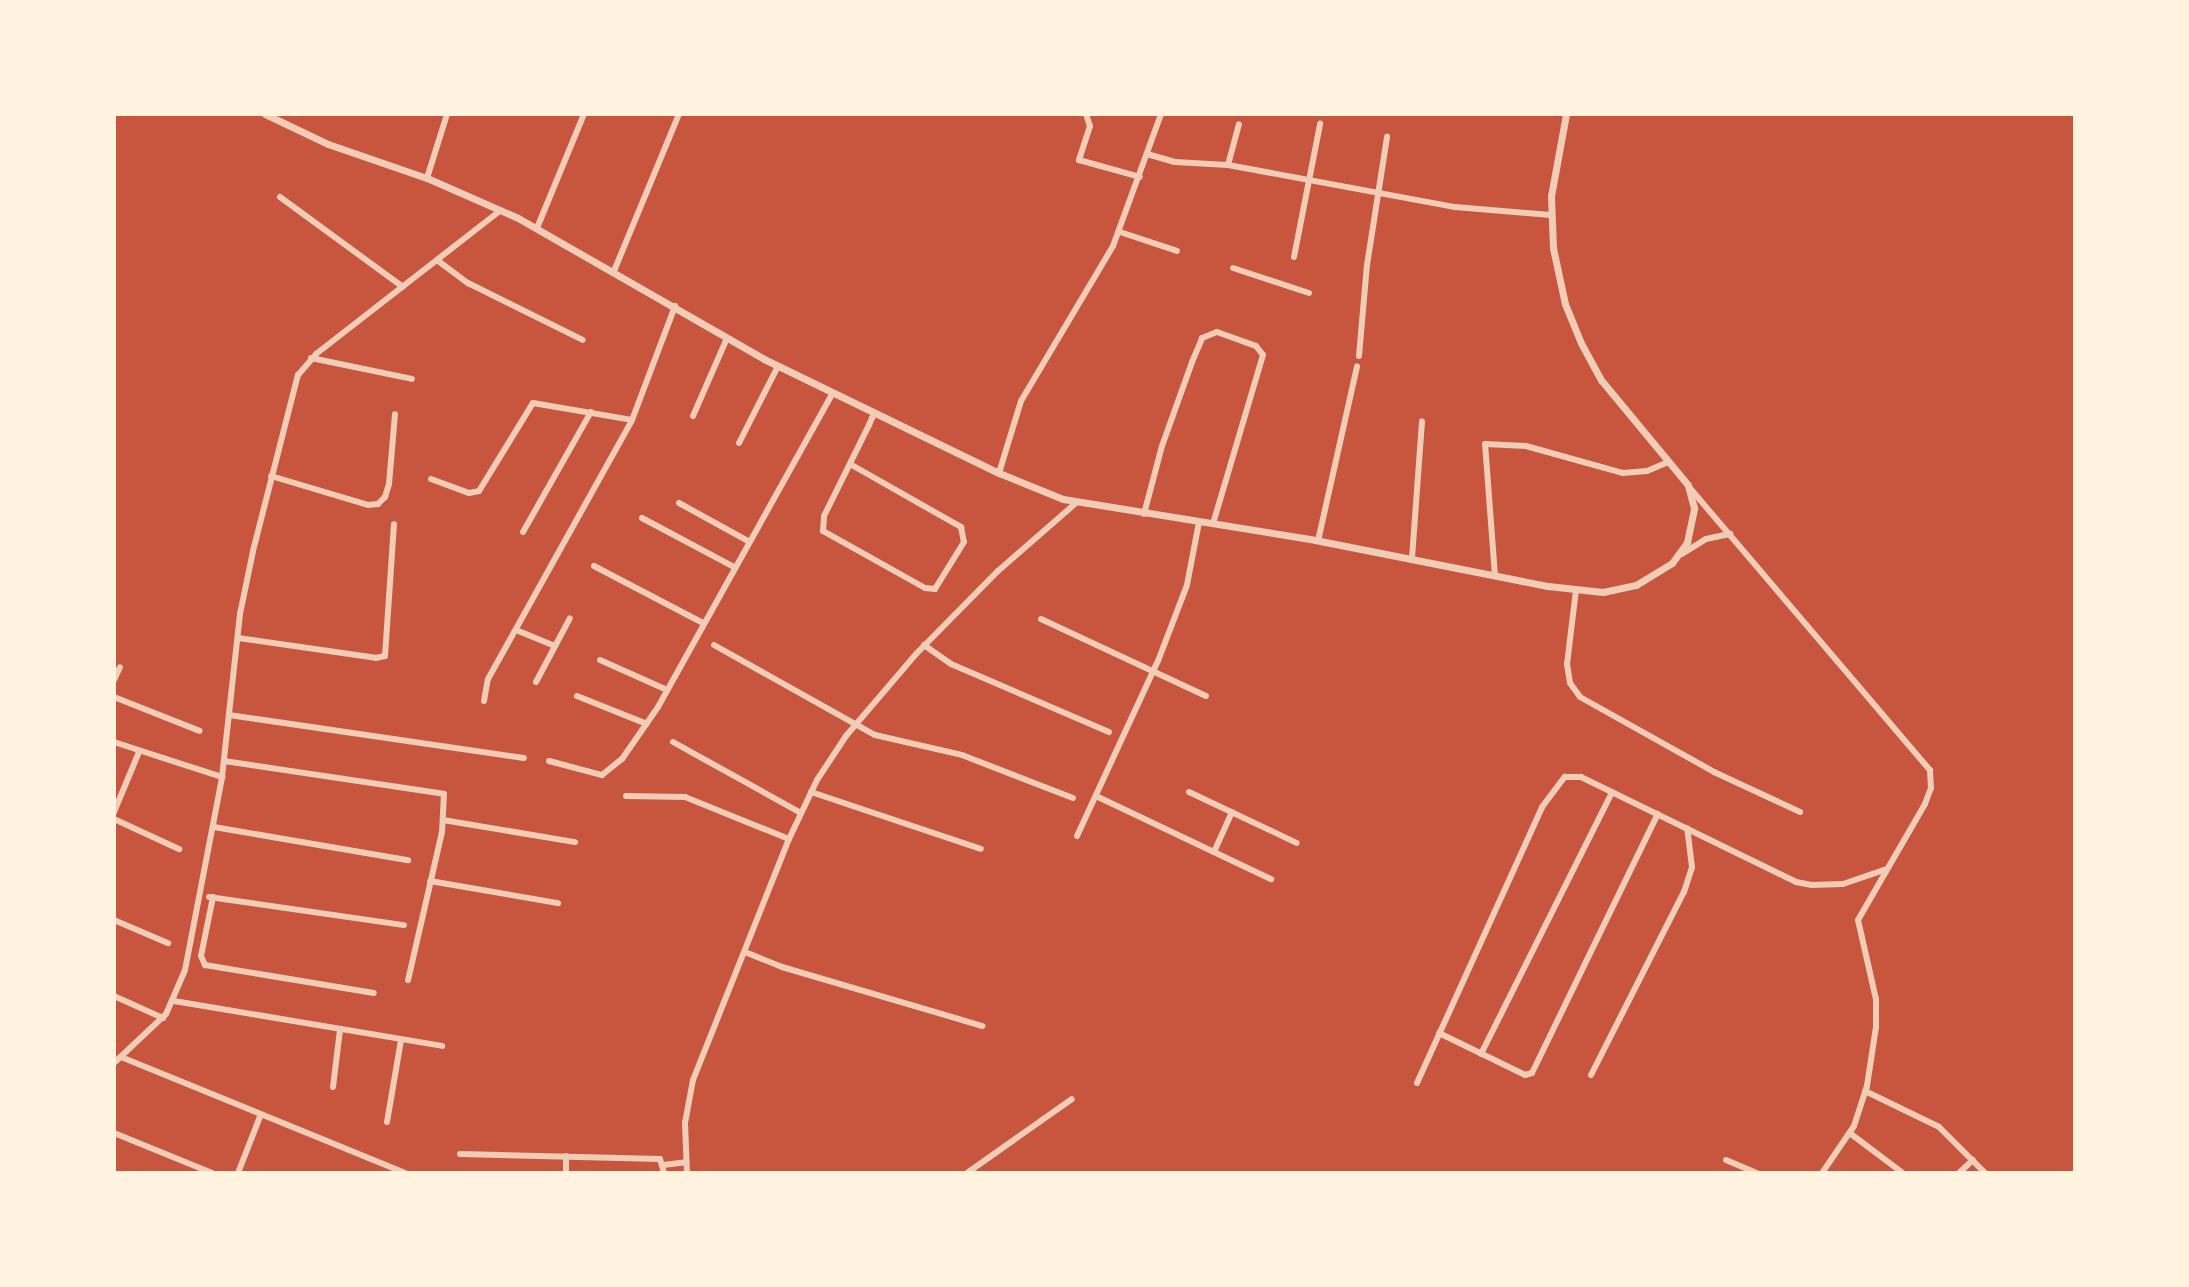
<!DOCTYPE html>
<html>
<head>
<meta charset="utf-8">
<style>
	body { margin:0 }
	#map { position:relative; width:2189px; height:1287px; overflow:hidden; background:#c8553d; font-family:Arial,sans-serif }
	div>[style] { position:absolute }
	[style*='--x'] { left:calc(var(--x)*1px); top:calc(var(--y)*1px); width:calc(var(--w)*1px); rotate:calc(var(--a)*1deg) }
	.minor>* { height:6px; margin:-3px; padding:0 3px; transform-origin:3px; border-radius:3px; background:#f1ccb7 }
	.tertiary>* { height:7px; margin:-3.5px; padding:0 3.5px; transform-origin:3.5px; border-radius:3.5px; background:#f1ccb7 }
	span { translate:-50% -50%; white-space:nowrap; text-align:center; line-height:1.15; -webkit-text-stroke:8px #fff3e0; paint-order:stroke }
	.frame { position:absolute; inset:0; border:116px solid #fff3e0; pointer-events:none }
</style>
</head>
<body>
<div id="map">
	<div class="minor">
		<div style="--x:1086;--y:114;--w:13;--a:72"></div>
		<div style="--x:1090;--y:126;--w:36;--a:108"></div>
		<div style="--x:1079;--y:160;--w:63;--a:15.6"></div>
		<div style="--x:1147;--y:154;--w:29;--a:16"></div>
		<div style="--x:1175;--y:162;--w:53;--a:3.2"></div>
		<div style="--x:1228;--y:165;--w:231;--a:10.5"></div>
		<div style="--x:1455;--y:207;--w:96;--a:4.8"></div>
		<div style="--x:1228;--y:165;--w:42;--a:-75"></div>
		<div style="--x:427;--y:178;--w:67;--a:-72.6"></div>
		<div style="--x:280;--y:197;--w:152;--a:36.2"></div>
		<div style="--x:537;--y:228;--w:123;--a:-67.6"></div>
		<div style="--x:1120;--y:232;--w:60;--a:18.4"></div>
		<div style="--x:1294;--y:257;--w:136;--a:-78.9"></div>
		<div style="--x:437;--y:260;--w:39;--a:37"></div>
		<div style="--x:468;--y:283;--w:128;--a:26.4"></div>
		<div style="--x:1233;--y:268;--w:80;--a:18.2"></div>
		<div style="--x:614;--y:271;--w:170;--a:-67.5"></div>
		<div style="--x:1359;--y:356;--w:91;--a:-85"></div>
		<div style="--x:1367;--y:265;--w:130;--a:-81.1"></div>
		<div style="--x:311;--y:358;--w:103;--a:11.7"></div>
		<div style="--x:693;--y:416;--w:85;--a:-66.4"></div>
		<div style="--x:739;--y:443;--w:86;--a:-63.1"></div>
		<div style="--x:850;--y:464;--w:128;--a:29.6"></div>
		<div style="--x:961;--y:527;--w:15;--a:79"></div>
		<div style="--x:964;--y:542;--w:55;--a:121.7"></div>
		<div style="--x:935;--y:589;--w:10;--a:-174"></div>
		<div style="--x:925;--y:588;--w:117;--a:-150.8"></div>
		<div style="--x:823;--y:531;--w:15;--a:-86"></div>
		<div style="--x:824;--y:516;--w:102;--a:-63.7"></div>
		<div style="--x:869;--y:425;--w:8;--a:-67"></div>
		<div style="--x:872;--y:418;--w:6;--a:-59"></div>
		<div style="--x:999;--y:473;--w:75;--a:-73"></div>
		<div style="--x:1021;--y:401;--w:180;--a:-59.3"></div>
		<div style="--x:1113;--y:246;--w:140;--a:-70"></div>
		<div style="--x:271;--y:476;--w:101;--a:16.6"></div>
		<div style="--x:368;--y:505;--w:10;--a:-6"></div>
		<div style="--x:378;--y:504;--w:10;--a:-45"></div>
		<div style="--x:385;--y:497;--w:14;--a:-73"></div>
		<div style="--x:389;--y:484;--w:70;--a:-85.1"></div>
		<div style="--x:431;--y:479;--w:40;--a:20.2"></div>
		<div style="--x:469;--y:493;--w:10;--a:-11"></div>
		<div style="--x:479;--y:491;--w:103;--a:-58.5"></div>
		<div style="--x:533;--y:403;--w:100;--a:9.7"></div>
		<div style="--x:1689;--y:487;--w:372;--a:49.6"></div>
		<div style="--x:1930;--y:770;--w:18;--a:87"></div>
		<div style="--x:1931;--y:788;--w:17;--a:111"></div>
		<div style="--x:1925;--y:804;--w:134;--a:120"></div>
		<div style="--x:1858;--y:920;--w:81;--a:77.2"></div>
		<div style="--x:1876;--y:999;--w:28;--a:90"></div>
		<div style="--x:1876;--y:1027;--w:60;--a:98.7"></div>
		<div style="--x:1867;--y:1086;--w:42;--a:108"></div>
		<div style="--x:1854;--y:1126;--w:57;--a:124.2"></div>
		<div style="--x:679;--y:503;--w:79;--a:28.8"></div>
		<div style="--x:1144;--y:514;--w:70;--a:-75.2"></div>
		<div style="--x:1162;--y:446;--w:89;--a:-70.3"></div>
		<div style="--x:1192;--y:362;--w:26;--a:-67"></div>
		<div style="--x:1202;--y:338;--w:16;--a:-22"></div>
		<div style="--x:1217;--y:332;--w:41;--a:19.7"></div>
		<div style="--x:1256;--y:346;--w:11;--a:52"></div>
		<div style="--x:1263;--y:355;--w:176;--a:106.5"></div>
		<div style="--x:642;--y:518;--w:104;--a:28"></div>
		<div style="--x:523;--y:532;--w:138;--a:-60.5"></div>
		<div style="--x:1318;--y:541;--w:179;--a:-77.4"></div>
		<div style="--x:1682;--y:554;--w:28;--a:-32"></div>
		<div style="--x:1706;--y:539;--w:25;--a:-12"></div>
		<div style="--x:1412;--y:558;--w:137;--a:-85.8"></div>
		<div style="--x:594;--y:566;--w:123;--a:27.6"></div>
		<div style="--x:1495;--y:576;--w:132;--a:-94.3"></div>
		<div style="--x:1485;--y:444;--w:41;--a:2.8"></div>
		<div style="--x:1526;--y:446;--w:101;--a:15.6"></div>
		<div style="--x:1623;--y:473;--w:24;--a:-5"></div>
		<div style="--x:1647;--y:471;--w:23;--a:-23"></div>
		<div style="--x:1576;--y:590;--w:75;--a:96.9"></div>
		<div style="--x:1567;--y:664;--w:19;--a:81"></div>
		<div style="--x:1570;--y:683;--w:17;--a:54"></div>
		<div style="--x:1580;--y:697;--w:154;--a:29.2"></div>
		<div style="--x:1714;--y:772;--w:95;--a:24.9"></div>
		<div style="--x:1041;--y:619;--w:182;--a:25"></div>
		<div style="--x:516;--y:630;--w:42;--a:22.3"></div>
		<div style="--x:238;--y:638;--w:139;--a:8.2"></div>
		<div style="--x:376;--y:658;--w:9;--a:-13"></div>
		<div style="--x:385;--y:656;--w:132;--a:-86.1"></div>
		<div style="--x:714;--y:645;--w:184;--a:29.2"></div>
		<div style="--x:875;--y:735;--w:89;--a:12.9"></div>
		<div style="--x:962;--y:755;--w:119;--a:21.2"></div>
		<div style="--x:924;--y:645;--w:33;--a:35"></div>
		<div style="--x:951;--y:664;--w:172;--a:23.3"></div>
		<div style="--x:600;--y:660;--w:73;--a:24.1"></div>
		<div style="--x:114;--y:680;--w:14;--a:-65"></div>
		<div style="--x:536;--y:682;--w:72;--a:-62"></div>
		<div style="--x:577;--y:696;--w:75;--a:21.8"></div>
		<div style="--x:114;--y:697;--w:92;--a:21.6"></div>
		<div style="--x:484;--y:701;--w:22;--a:-80"></div>
		<div style="--x:488;--y:679;--w:296;--a:-60.9"></div>
		<div style="--x:632;--y:420;--w:122;--a:-69.3"></div>
		<div style="--x:229;--y:715;--w:298;--a:8.3"></div>
		<div style="--x:114;--y:742;--w:114;--a:18"></div>
		<div style="--x:673;--y:742;--w:146;--a:29"></div>
		<div style="--x:224;--y:761;--w:222;--a:8.5"></div>
		<div style="--x:444;--y:794;--w:38;--a:93"></div>
		<div style="--x:442;--y:832;--w:152;--a:102.9"></div>
		<div style="--x:549;--y:761;--w:55;--a:14.8"></div>
		<div style="--x:602;--y:775;--w:26;--a:-39"></div>
		<div style="--x:622;--y:759;--w:63;--a:-55.3"></div>
		<div style="--x:658;--y:707;--w:359;--a:-60.9"></div>
		<div style="--x:811;--y:792;--w:179;--a:18.5"></div>
		<div style="--x:1189;--y:792;--w:119;--a:25.3"></div>
		<div style="--x:626;--y:796;--w:59;--a:1"></div>
		<div style="--x:685;--y:797;--w:112;--a:22"></div>
		<div style="--x:1096;--y:796;--w:194;--a:25.4"></div>
		<div style="--x:114;--y:812;--w:65;--a:-67.4"></div>
		<div style="--x:114;--y:819;--w:72;--a:24.8"></div>
		<div style="--x:443;--y:820;--w:134;--a:9.5"></div>
		<div style="--x:214;--y:827;--w:197;--a:9.7"></div>
		<div style="--x:1077;--y:836;--w:193;--a:-65.2"></div>
		<div style="--x:1158;--y:661;--w:81;--a:-69.1"></div>
		<div style="--x:1187;--y:585;--w:64;--a:-79.2"></div>
		<div style="--x:1214;--y:852;--w:44;--a:-65.8"></div>
		<div style="--x:430;--y:881;--w:130;--a:9.8"></div>
		<div style="--x:209;--y:897;--w:197;--a:8.2"></div>
		<div style="--x:213;--y:897;--w:60;--a:101.5"></div>
		<div style="--x:201;--y:956;--w:10;--a:66"></div>
		<div style="--x:205;--y:965;--w:171;--a:9.4"></div>
		<div style="--x:114;--y:920;--w:59;--a:23.1"></div>
		<div style="--x:745;--y:952;--w:40;--a:22"></div>
		<div style="--x:782;--y:967;--w:209;--a:16.4"></div>
		<div style="--x:114;--y:996;--w:54;--a:24.2"></div>
		<div style="--x:174;--y:1001;--w:272;--a:9.5"></div>
		<div style="--x:1439;--y:1033;--w:96;--a:26"></div>
		<div style="--x:1525;--y:1075;--w:7;--a:-16"></div>
		<div style="--x:1532;--y:1073;--w:288;--a:-64.1"></div>
		<div style="--x:1481;--y:1054;--w:293;--a:-63.4"></div>
		<div style="--x:121;--y:1057;--w:307;--a:22.2"></div>
		<div style="--x:114;--y:1063;--w:71;--a:-43.3"></div>
		<div style="--x:166;--y:1014;--w:48;--a:-66.6"></div>
		<div style="--x:185;--y:970;--w:197;--a:-79.1"></div>
		<div style="--x:222;--y:777;--w:164;--a:-83.7"></div>
		<div style="--x:240;--y:614;--w:64;--a:-78.3"></div>
		<div style="--x:253;--y:551;--w:182;--a:-75.7"></div>
		<div style="--x:298;--y:375;--w:28;--a:-49"></div>
		<div style="--x:316;--y:354;--w:234;--a:-37.9"></div>
		<div style="--x:1591;--y:1075;--w:205;--a:-63.1"></div>
		<div style="--x:1684;--y:892;--w:26;--a:-72"></div>
		<div style="--x:1692;--y:867;--w:39;--a:-97"></div>
		<div style="--x:1417;--y:1083;--w:303;--a:-65.6"></div>
		<div style="--x:1542;--y:807;--w:38;--a:-53"></div>
		<div style="--x:1565;--y:777;--w:16;--a:0"></div>
		<div style="--x:1581;--y:777;--w:239;--a:26"></div>
		<div style="--x:1796;--y:882;--w:16;--a:11"></div>
		<div style="--x:1812;--y:885;--w:31;--a:-2"></div>
		<div style="--x:1843;--y:884;--w:46;--a:-18.8"></div>
		<div style="--x:333;--y:1087;--w:57;--a:-83"></div>
		<div style="--x:1865;--y:1091;--w:82;--a:25.9"></div>
		<div style="--x:1939;--y:1127;--w:65;--a:45"></div>
		<div style="--x:387;--y:1122;--w:83;--a:-80.3"></div>
		<div style="--x:114;--y:1133;--w:106;--a:22.2"></div>
		<div style="--x:1851;--y:1134;--w:65;--a:36.9"></div>
		<div style="--x:460;--y:1154;--w:200;--a:1.4"></div>
		<div style="--x:660;--y:1159;--w:15;--a:74"></div>
		<div style="--x:566;--y:1156;--w:17;--a:90"></div>
		<div style="--x:1726;--y:1160;--w:34;--a:23"></div>
		<div style="--x:663;--y:1165;--w:23;--a:-7"></div>
		<div style="--x:238;--y:1173;--w:63;--a:-68.7"></div>
		<div style="--x:687;--y:1173;--w:50;--a:-92.3"></div>
		<div style="--x:685;--y:1123;--w:44;--a:-79.5"></div>
		<div style="--x:693;--y:1080;--w:259;--a:-68.3"></div>
		<div style="--x:789;--y:839;--w:65;--a:-64.6"></div>
		<div style="--x:817;--y:780;--w:53;--a:-56.6"></div>
		<div style="--x:846;--y:736;--w:109;--a:-49.5"></div>
		<div style="--x:917;--y:653;--w:115;--a:-45.4"></div>
		<div style="--x:998;--y:571;--w:103;--a:-41.1"></div>
		<div style="--x:967;--y:1173;--w:128;--a:-35.2"></div>
		<div style="--x:1959;--y:1173;--w:19;--a:-43"></div>
	</div>
	<div class="tertiary">
		<div style="--x:265;--y:114;--w:70;--a:25.5"></div>
		<div style="--x:328;--y:144;--w:105;--a:19"></div>
		<div style="--x:427;--y:178;--w:99;--a:23.7"></div>
		<div style="--x:518;--y:218;--w:284;--a:29.8"></div>
		<div style="--x:764;--y:359;--w:261;--a:25.9"></div>
		<div style="--x:999;--y:473;--w:69;--a:22.1"></div>
		<div style="--x:1063;--y:499;--w:250;--a:9.2"></div>
		<div style="--x:1310;--y:539;--w:243;--a:11.2"></div>
		<div style="--x:1548;--y:586;--w:55;--a:6.2"></div>
		<div style="--x:1603;--y:592;--w:34;--a:-12"></div>
		<div style="--x:1636;--y:585;--w:42;--a:-31.4"></div>
		<div style="--x:1672;--y:563;--w:26;--a:-54"></div>
		<div style="--x:1687;--y:542;--w:35;--a:-78"></div>
		<div style="--x:1694;--y:508;--w:24;--a:-105"></div>
		<div style="--x:1688;--y:485;--w:136;--a:-129.6"></div>
		<div style="--x:1601;--y:380;--w:42;--a:-118.4"></div>
		<div style="--x:1581;--y:343;--w:42;--a:-112.3"></div>
		<div style="--x:1565;--y:304;--w:57;--a:-102.1"></div>
		<div style="--x:1553;--y:248;--w:52;--a:-92.2"></div>
		<div style="--x:1551;--y:196;--w:83;--a:-79.6"></div>
	</div>
	<div class="frame"></div>
</div>
</body>
</html>
